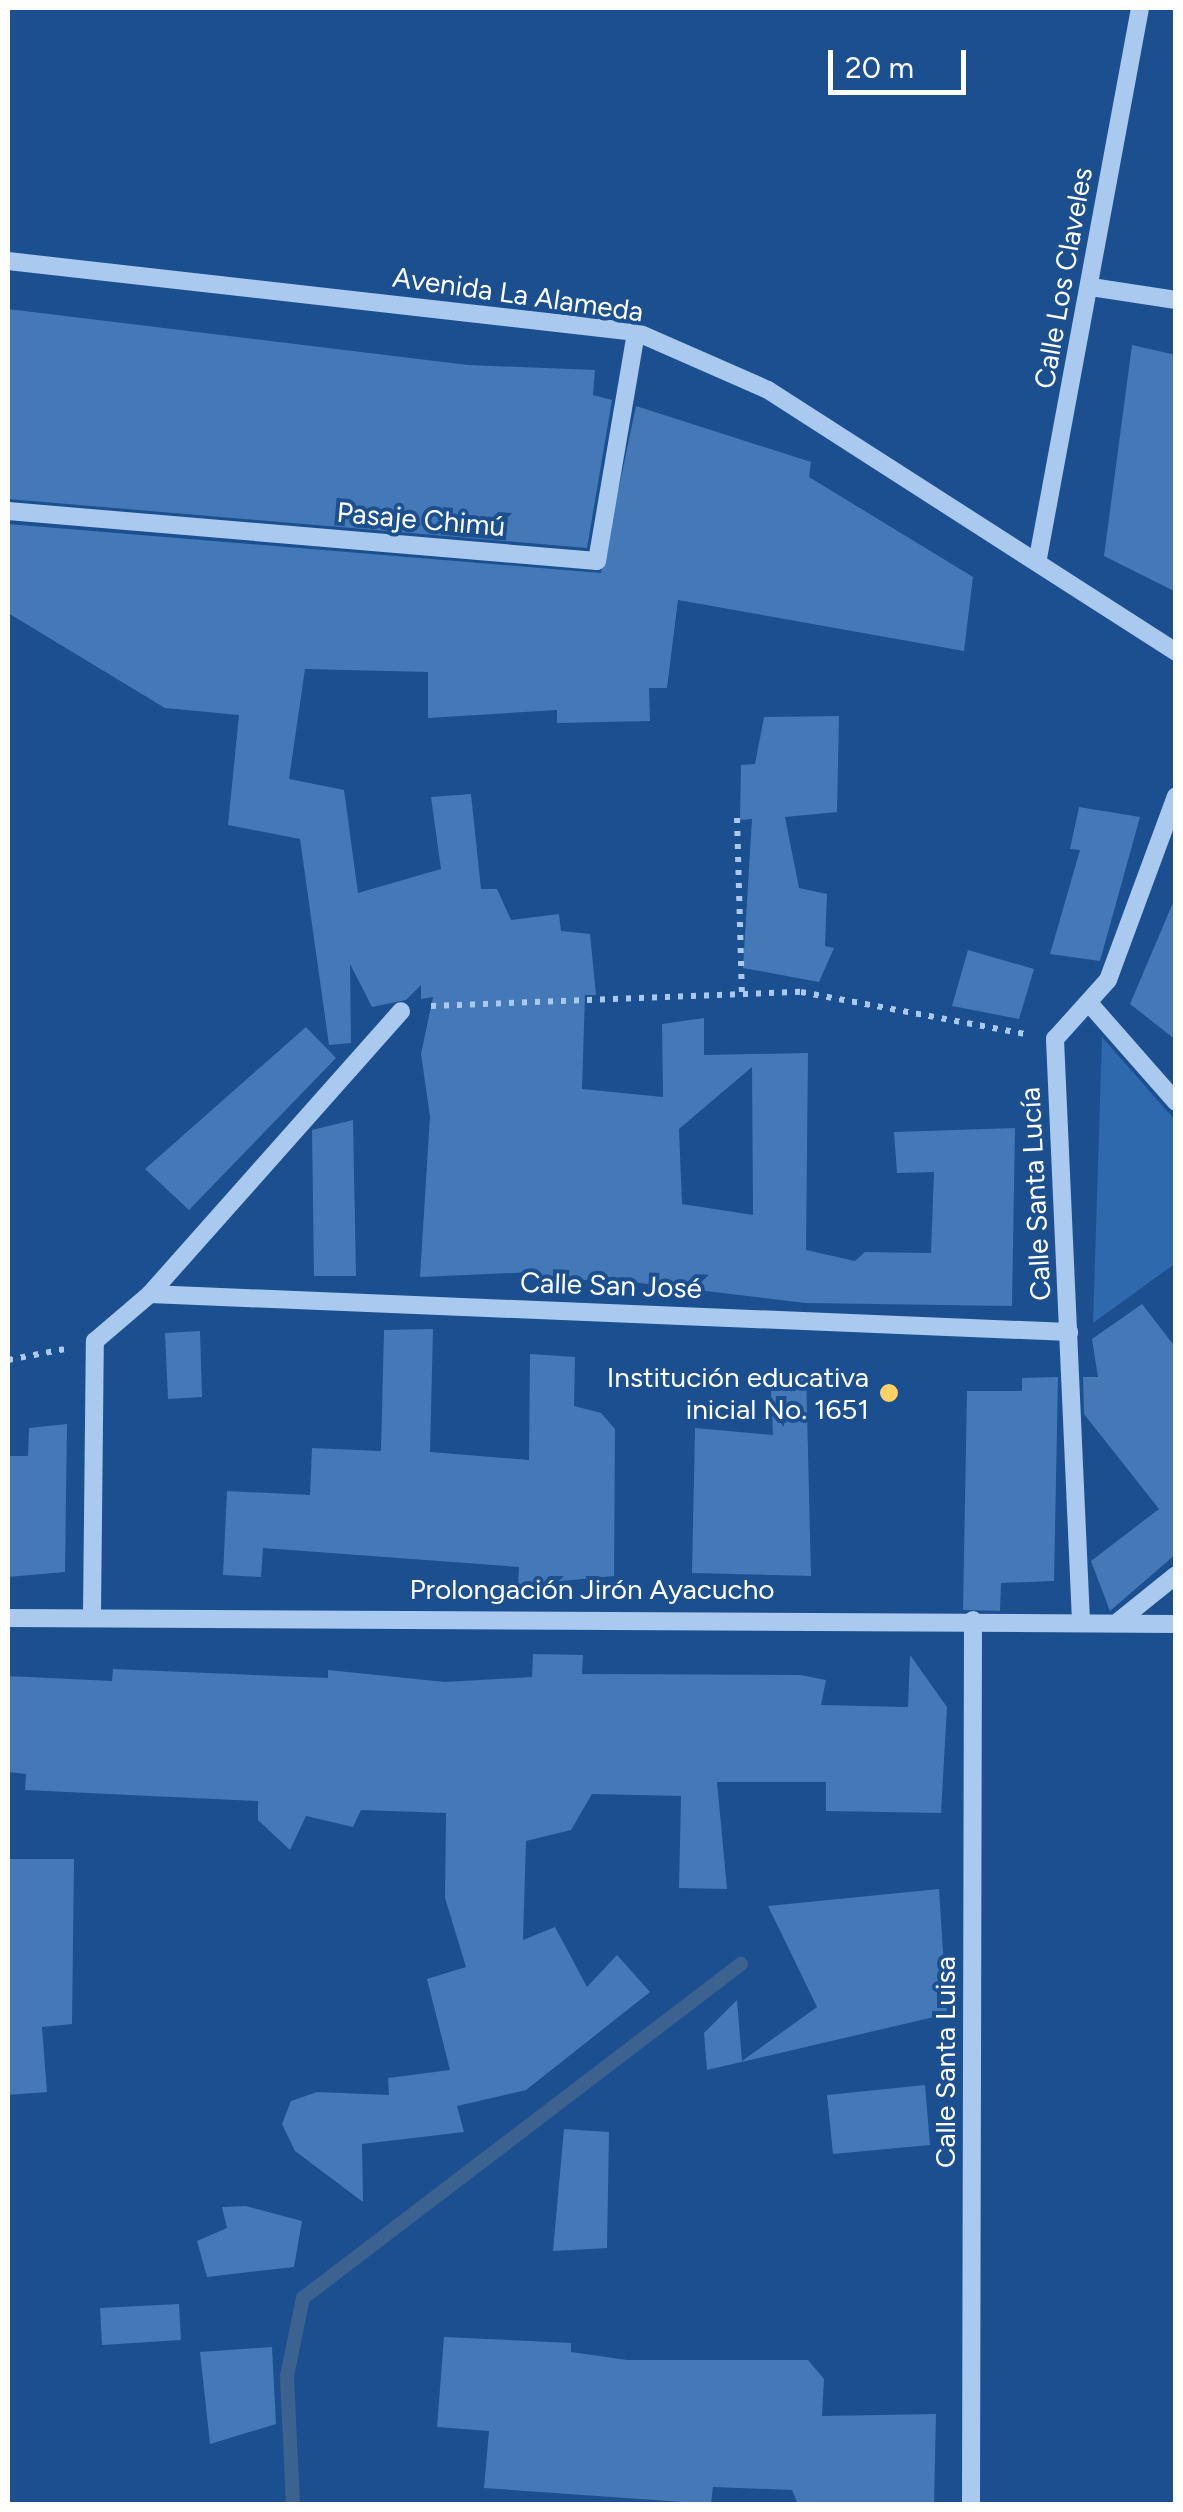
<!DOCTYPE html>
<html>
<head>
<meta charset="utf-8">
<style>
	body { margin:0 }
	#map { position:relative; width:1183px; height:2512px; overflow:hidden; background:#1b4f8f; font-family:Figtree,sans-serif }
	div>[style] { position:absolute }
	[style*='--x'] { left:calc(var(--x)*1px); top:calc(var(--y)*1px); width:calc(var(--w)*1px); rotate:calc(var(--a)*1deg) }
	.green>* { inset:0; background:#2e69ad }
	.stream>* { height:14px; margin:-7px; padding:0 7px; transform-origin:7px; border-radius:7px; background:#3c6290 }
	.building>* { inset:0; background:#4478b7 }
	.path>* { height:6px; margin-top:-3px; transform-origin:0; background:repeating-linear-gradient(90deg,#a9c9ee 0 5px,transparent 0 13px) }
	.minor>* { height:18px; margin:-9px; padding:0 9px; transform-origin:9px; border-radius:9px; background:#a9c9ee }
	.dots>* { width:28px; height:28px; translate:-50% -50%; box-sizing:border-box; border:5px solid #1b4f8f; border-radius:50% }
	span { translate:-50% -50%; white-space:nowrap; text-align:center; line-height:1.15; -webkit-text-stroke:8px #1b4f8f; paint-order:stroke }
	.street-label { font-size:28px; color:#fff }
	.poi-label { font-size:28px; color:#fff }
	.right { translate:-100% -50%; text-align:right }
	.frame { position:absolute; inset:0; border:10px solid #fff; pointer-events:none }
	.scale { position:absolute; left:828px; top:50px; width:138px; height:45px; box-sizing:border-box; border:5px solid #fff; border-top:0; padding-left:12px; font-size:30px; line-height:35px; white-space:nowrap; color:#fff; -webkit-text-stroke:8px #1b4f8f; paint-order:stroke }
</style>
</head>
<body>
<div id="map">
	<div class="green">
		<div style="clip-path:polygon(1102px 1037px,1175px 1120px,1176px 1263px,1093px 1323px)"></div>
	</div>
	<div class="stream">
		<div style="--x:293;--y:2504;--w:128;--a:-92.7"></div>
		<div style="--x:287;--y:2376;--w:80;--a:-78.4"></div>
		<div style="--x:303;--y:2298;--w:551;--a:-37.33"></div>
	</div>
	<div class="building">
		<div style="clip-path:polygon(8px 309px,468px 365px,595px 370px,593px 395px,612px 400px,587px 548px,8px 499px)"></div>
		<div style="clip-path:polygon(1132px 345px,1176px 355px,1176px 592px,1104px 556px)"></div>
		<div style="clip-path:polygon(evenodd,636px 406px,811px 462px,809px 477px,973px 577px,964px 651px,678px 600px,667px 688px,649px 688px,650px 721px,557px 723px,557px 710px,428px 718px,428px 672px,305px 669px,289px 779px,344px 790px,358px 893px,441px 869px,431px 797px,471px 794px,481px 889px,497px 889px,511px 920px,559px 914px,561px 931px,590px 934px,596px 995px,585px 995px,582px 1089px,663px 1097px,662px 1024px,704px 1018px,704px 1055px,808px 1053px,806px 1250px,855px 1261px,865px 1252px,931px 1253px,934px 1172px,897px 1173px,894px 1132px,1015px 1128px,1012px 1306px,805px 1303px,615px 1280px,536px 1280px,536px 1272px,420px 1277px,430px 1116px,421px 1054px,433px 997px,421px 999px,421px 985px,406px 1000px,372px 1007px,350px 964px,351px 1043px,329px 1045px,300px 839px,228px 825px,239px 715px,165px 708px,8px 613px,8px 524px,601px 573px,636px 406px,752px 1067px,753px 1215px,682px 1204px,679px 1129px,752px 1067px)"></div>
		<div style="clip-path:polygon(839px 716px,837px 812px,785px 817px,799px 888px,827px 894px,825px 946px,834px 948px,819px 982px,743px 968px,752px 819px,740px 820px,741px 765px,755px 764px,764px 717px)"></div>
		<div style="clip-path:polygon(1079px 807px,1140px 817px,1100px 961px,1050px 954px,1080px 850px,1070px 849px)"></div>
		<div style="clip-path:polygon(1175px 898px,1176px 898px,1176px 1040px,1130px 1004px)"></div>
		<div style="clip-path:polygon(968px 950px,1034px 969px,1019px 1019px,952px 1006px)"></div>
		<div style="clip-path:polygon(306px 1027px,336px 1058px,189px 1210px,145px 1169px)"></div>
		<div style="clip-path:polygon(353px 1120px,356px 1276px,314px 1276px,312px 1130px)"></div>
		<div style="clip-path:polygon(1142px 1304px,1176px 1348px,1176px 1554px,1110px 1611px,1091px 1561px,1159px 1509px,1084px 1414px,1083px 1377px,1098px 1377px,1092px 1339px)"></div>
		<div style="clip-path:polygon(433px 1329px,430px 1452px,529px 1460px,530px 1354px,575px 1357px,574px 1406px,601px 1413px,615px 1429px,614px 1576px,518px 1585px,519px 1567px,263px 1548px,261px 1577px,223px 1575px,227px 1491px,310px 1495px,312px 1448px,381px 1451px,384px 1330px)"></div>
		<div style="clip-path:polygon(200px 1331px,202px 1397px,168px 1399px,165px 1333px)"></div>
		<div style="clip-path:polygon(806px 1370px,811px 1576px,692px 1573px,695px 1428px,773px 1435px,770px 1371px)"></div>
		<div style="clip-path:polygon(1022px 1378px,1058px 1377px,1054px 1581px,1001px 1583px,1000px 1611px,963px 1610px,967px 1391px,1022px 1391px)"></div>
		<div style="clip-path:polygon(67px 1424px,65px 1572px,8px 1577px,8px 1456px,28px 1456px,29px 1428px)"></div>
		<div style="clip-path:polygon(533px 1654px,583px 1655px,582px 1674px,800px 1675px,826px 1680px,821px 1705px,908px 1707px,910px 1655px,947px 1707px,941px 1813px,826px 1811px,826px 1782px,717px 1782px,727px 1889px,679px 1888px,681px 1796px,592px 1794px,571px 1830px,526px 1841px,523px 1940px,555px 1927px,587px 1987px,617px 1955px,650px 1992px,526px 2090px,457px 2106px,464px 2132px,362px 2144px,363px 2202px,295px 2151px,282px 2124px,291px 2101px,317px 2092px,389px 2095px,388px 2078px,450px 2070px,427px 1979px,466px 1967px,445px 1898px,446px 1813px,361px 1810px,353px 1827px,306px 1816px,290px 1850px,258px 1820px,258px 1801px,25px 1790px,26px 1774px,8px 1772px,8px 1676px,112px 1681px,113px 1669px,328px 1678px,328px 1670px,445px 1682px,532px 1677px)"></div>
		<div style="clip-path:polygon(8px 1859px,74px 1859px,72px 2024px,42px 2027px,47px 2092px,8px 2095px)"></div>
		<div style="clip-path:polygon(939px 1889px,947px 2014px,707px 2070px,704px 2033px,737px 2000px,742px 2061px,817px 2007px,768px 1906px)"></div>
		<div style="clip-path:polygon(925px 2085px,930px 2145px,833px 2154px,827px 2095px)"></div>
		<div style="clip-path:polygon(564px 2129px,609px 2132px,607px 2248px,553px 2251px)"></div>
		<div style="clip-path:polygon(246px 2206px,302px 2221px,294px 2267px,207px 2277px,197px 2241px,227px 2228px,222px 2207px)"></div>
		<div style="clip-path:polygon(179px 2304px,181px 2340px,102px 2345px,100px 2308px)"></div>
		<div style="clip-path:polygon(444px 2337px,571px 2343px,571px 2352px,627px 2360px,808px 2360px,824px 2379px,822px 2416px,936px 2414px,934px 2504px,798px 2504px,792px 2490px,713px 2487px,711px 2504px,484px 2488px,489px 2431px,437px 2427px)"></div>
		<div style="clip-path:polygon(272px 2347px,276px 2424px,210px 2444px,200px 2352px)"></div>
	</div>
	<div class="path">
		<div style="--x:737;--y:818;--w:176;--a:88.4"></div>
		<div style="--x:431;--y:1006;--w:370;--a:-2.2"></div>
		<div style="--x:801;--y:992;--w:228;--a:10.6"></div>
		<div style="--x:8;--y:1360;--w:58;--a:-10.9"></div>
	</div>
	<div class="minor">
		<div style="--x:8;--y:261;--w:632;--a:6.45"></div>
		<div style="--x:636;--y:332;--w:144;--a:23.7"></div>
		<div style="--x:768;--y:390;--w:485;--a:32.7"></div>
		<div style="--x:1091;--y:287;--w:86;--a:8.7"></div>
		<div style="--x:8;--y:511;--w:591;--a:4.85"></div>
		<div style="--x:597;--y:561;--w:232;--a:-80.3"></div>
		<div style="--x:1038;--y:558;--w:559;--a:-79.49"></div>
		<div style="--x:1089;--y:1003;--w:132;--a:48.7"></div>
		<div style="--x:150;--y:1294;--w:920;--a:2.37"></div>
		<div style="--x:92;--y:1613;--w:272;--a:-89.4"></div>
		<div style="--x:95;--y:1341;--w:72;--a:-40.5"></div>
		<div style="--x:150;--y:1294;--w:378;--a:-48.4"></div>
		<div style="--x:8;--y:1618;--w:1168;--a:0.29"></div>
		<div style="--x:1081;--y:1621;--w:583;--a:-92.56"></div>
		<div style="--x:1055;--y:1039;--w:79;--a:-48.1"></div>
		<div style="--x:1108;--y:980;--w:196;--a:-69.7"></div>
		<div style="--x:1119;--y:1621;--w:73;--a:-38.9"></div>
		<div style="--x:971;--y:2504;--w:884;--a:-89.87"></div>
	</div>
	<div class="dots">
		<div style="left:889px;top:1393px;background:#ffd166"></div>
	</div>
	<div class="street-label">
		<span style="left:1063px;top:278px;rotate:-80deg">Calle Los Claveles</span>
		<span style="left:518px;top:294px;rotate:8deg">Avenida La Alameda</span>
		<span style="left:421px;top:519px;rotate:5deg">Pasaje Chimú</span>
		<span style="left:1035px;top:1194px;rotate:-93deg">Calle Santa Lucía</span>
		<span style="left:611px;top:1285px;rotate:2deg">Calle San José</span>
		<span style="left:592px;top:1589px">Prolongación Jirón Ayacucho</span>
		<span style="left:945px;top:2062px;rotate:-90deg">Calle Santa Luisa</span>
	</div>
	<div class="poi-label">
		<span class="right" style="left:869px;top:1393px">Institución educativa<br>inicial No. 1651</span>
	</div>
	<div class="frame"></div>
	<div class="scale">20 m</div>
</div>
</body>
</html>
